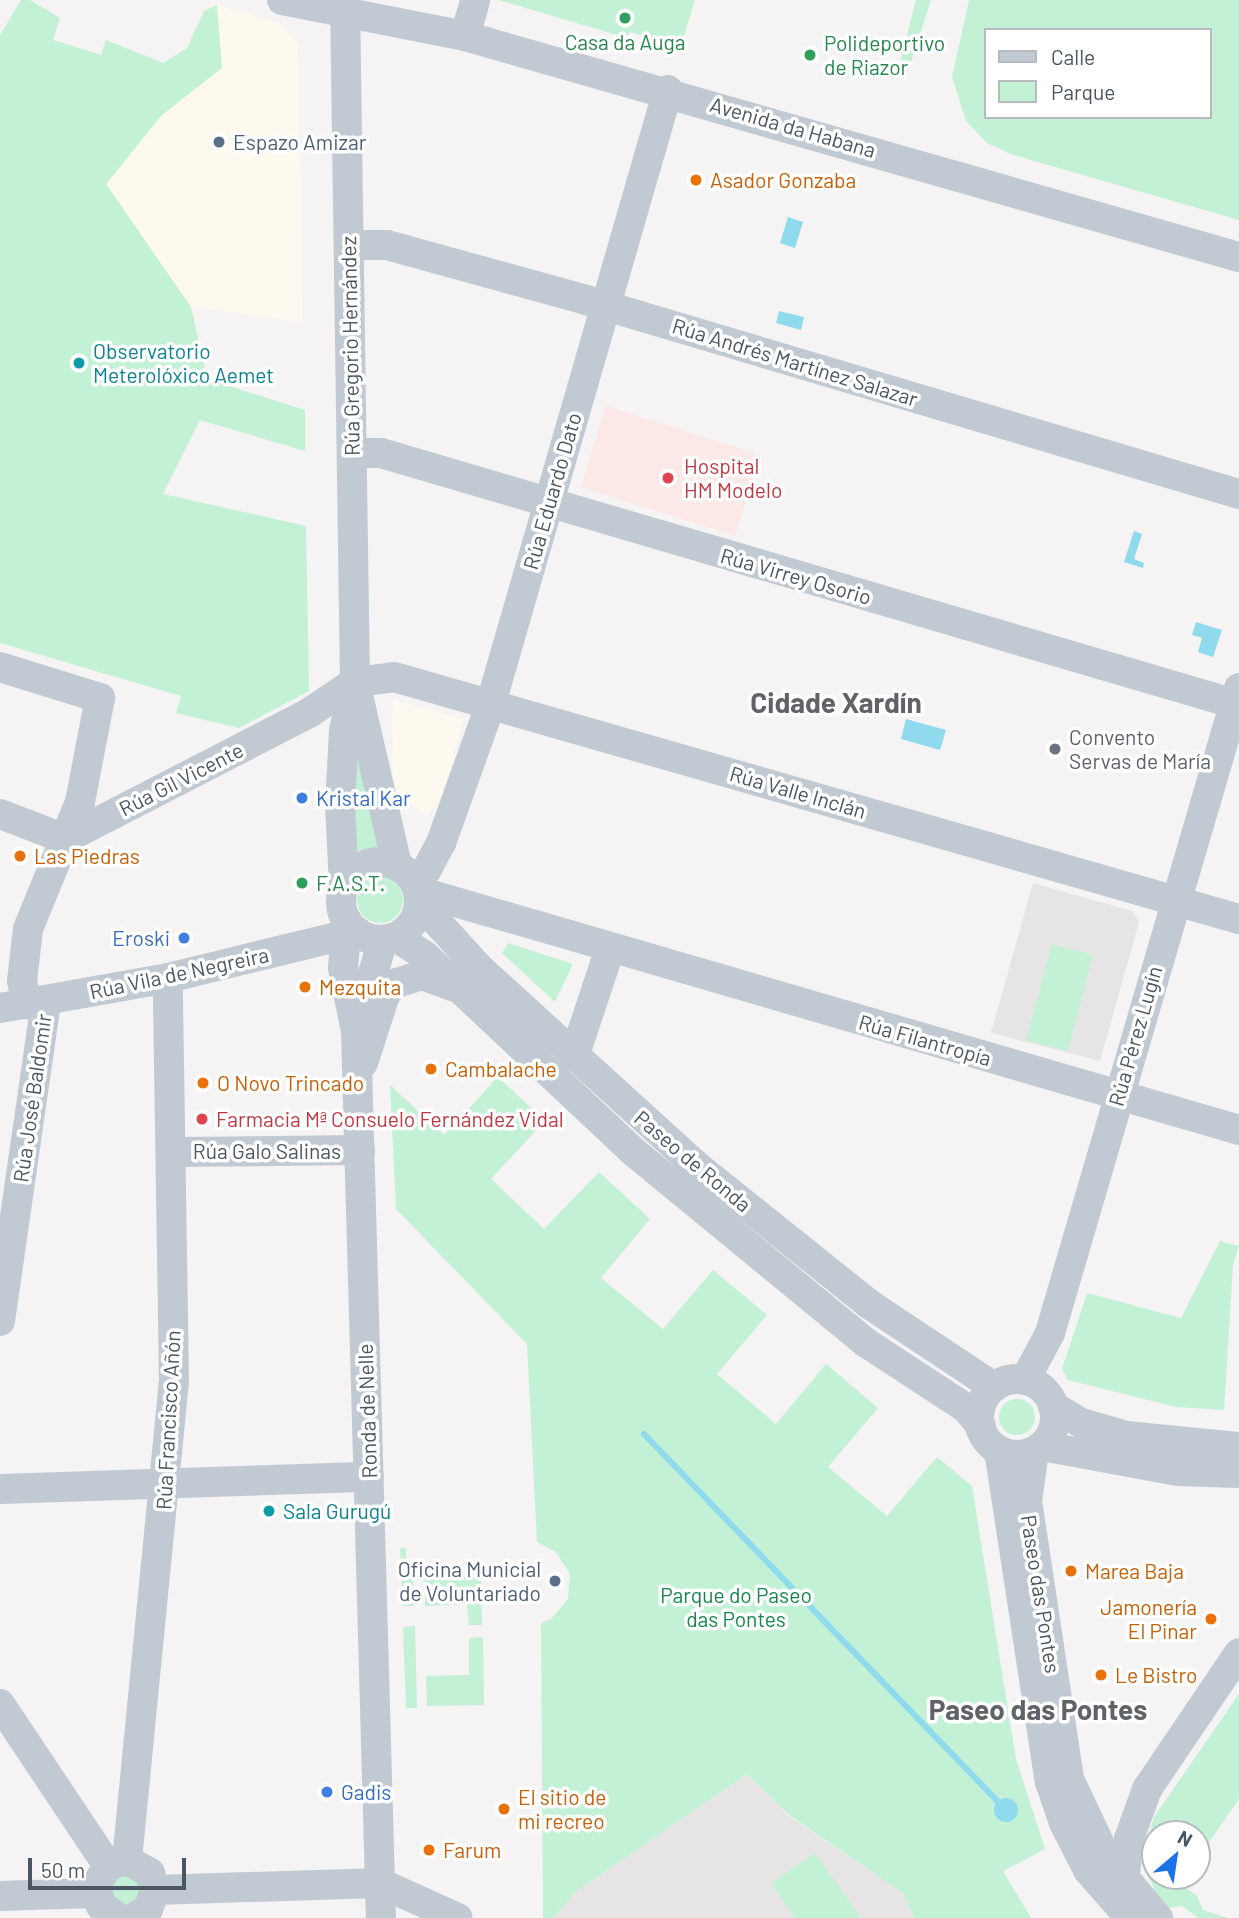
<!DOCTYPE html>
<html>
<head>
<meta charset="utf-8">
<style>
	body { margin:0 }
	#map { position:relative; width:1239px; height:1918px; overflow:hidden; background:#f5f3f3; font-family:Barlow,sans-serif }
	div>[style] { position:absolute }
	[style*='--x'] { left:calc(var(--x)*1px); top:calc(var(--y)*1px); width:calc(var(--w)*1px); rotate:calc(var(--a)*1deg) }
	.commercial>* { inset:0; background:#fdf9ef }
	.education>* { inset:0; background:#e6e4e5 }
	.medical>* { inset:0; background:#fce8e6 }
	.green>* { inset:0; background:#c3f1d5 }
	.round { border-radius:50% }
	.water>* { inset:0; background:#90daee }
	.stream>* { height:6px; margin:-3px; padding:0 3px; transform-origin:3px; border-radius:3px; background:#90daee }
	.minor>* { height:30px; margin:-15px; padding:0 15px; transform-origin:15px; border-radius:15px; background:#c1cad2 }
	.minor>.ring { margin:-15px; padding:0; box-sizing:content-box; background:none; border:30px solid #c1cad2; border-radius:50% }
	.dots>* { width:19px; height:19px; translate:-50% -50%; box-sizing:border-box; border:4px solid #fff; border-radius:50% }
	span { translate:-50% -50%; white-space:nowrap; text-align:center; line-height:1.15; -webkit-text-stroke:7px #fff; paint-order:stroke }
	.leisure-label { font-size:21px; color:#27864d }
	.left { translate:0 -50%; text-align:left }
	.street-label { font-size:21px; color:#4a5661 }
	.service-label { font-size:21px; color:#4e5e75 }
	.right { translate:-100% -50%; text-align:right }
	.food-label { font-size:21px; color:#c56008 }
	.culture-label { font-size:21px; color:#0d838f }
	.health-label { font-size:21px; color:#be3a42 }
	.worship-label { font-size:21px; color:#5b616d }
	.shop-label { font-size:21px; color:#366cbe }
	.park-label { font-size:21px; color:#17864f }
	.district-label { font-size:28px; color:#5f6368; font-weight:700 }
	.legend { position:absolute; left:984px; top:28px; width:228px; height:91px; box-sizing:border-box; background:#fff; border:2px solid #b7bbc0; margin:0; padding:9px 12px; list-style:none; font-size:21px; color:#4a5661 }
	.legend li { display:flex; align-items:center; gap:14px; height:35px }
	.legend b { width:35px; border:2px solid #b7bbc0 }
	.north { position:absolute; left:1141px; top:1820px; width:70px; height:70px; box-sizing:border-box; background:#fff; border:2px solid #b7bbc0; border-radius:50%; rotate:29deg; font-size:19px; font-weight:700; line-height:28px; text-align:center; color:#4a5661 }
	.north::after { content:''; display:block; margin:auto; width:24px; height:32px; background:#1a73e8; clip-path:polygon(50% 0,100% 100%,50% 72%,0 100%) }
	.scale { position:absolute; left:28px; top:1858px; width:158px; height:32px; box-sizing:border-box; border:4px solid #4a5661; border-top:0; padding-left:9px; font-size:21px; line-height:24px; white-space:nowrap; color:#4a5661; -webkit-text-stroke:5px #fff; paint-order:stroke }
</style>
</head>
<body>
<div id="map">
	<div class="commercial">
		<div style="clip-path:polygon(217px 5px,280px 23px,298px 44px,303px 322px,191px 307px,106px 184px,162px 115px,222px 68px)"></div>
		<div style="clip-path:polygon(393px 700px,464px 719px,441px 799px,426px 816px,398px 792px,392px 772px)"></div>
	</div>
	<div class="education">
		<div style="clip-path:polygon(1033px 883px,1132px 911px,1139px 922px,1100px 1061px,991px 1033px)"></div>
		<div style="clip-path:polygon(747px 1774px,789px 1816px,904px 1894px,914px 1918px,553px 1918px,577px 1891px)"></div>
	</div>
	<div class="medical">
		<div style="clip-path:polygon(606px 406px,760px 455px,735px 536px,581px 487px)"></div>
	</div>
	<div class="green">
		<div style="clip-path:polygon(21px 0,30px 0,60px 18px,53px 40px,101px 55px,106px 40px,163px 63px,187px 48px,204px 11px,217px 5px,222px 68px,162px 115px,106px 184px,191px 307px,207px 379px,305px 410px,305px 451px,200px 420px,163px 494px,306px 526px,309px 691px,239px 728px,176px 713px,181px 696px,0 643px,0 35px)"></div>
		<div style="clip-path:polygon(499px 0,695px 0,681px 46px,630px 32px,627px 38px)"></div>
		<div style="clip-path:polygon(916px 0,931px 0,908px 71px,898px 71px)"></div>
		<div style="clip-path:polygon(evenodd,969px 0,1239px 0,1239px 220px,1013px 155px,987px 143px,966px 121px,952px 77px,969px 0,985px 30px,1209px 30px,1209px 117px,985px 117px,985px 30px)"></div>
		<div style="clip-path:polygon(358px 704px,383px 847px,356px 851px,351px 786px)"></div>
		<div class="round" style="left:357px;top:877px;width:46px;height:46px"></div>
		<div style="clip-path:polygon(508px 943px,573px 964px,555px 1002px,502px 953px)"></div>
		<div style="clip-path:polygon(1052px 944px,1093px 955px,1068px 1051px,1026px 1040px)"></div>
		<div style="clip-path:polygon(498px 1077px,545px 1121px,491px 1179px,544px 1229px,599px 1172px,650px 1219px,601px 1278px,663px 1329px,713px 1270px,767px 1315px,717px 1374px,776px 1424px,826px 1364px,878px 1408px,828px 1467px,887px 1516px,937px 1457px,972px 1486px,1016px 1759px,1045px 1849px,1003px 1871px,1031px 1918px,914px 1918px,904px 1894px,789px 1815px,747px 1774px,577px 1891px,553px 1918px,543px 1918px,541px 1623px,551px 1619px,568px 1599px,570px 1574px,556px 1552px,537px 1542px,527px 1344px,396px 1209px,390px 1085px,444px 1135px)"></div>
		<div style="clip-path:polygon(1220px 1241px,1239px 1246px,1233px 1265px,1224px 1410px,1176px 1407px,1068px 1380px,1062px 1369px,1087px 1293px,1181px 1318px)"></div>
		<div class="round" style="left:999px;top:1399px;width:36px;height:36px"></div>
		<div style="clip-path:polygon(400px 1548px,406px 1548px,407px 1578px,413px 1578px,414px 1606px,403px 1606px)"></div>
		<div style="clip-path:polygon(425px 1577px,481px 1577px,482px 1625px,469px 1625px,467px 1604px,425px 1606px)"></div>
		<div style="clip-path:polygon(415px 1626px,417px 1708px,406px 1708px,403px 1627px)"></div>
		<div style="clip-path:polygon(483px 1637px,484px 1705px,427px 1706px,426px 1676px,469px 1675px,469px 1638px)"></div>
		<div style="clip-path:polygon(1239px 1694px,1239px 1799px,1197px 1860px,1197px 1834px,1155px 1834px,1155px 1876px,1186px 1876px,1181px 1884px,1197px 1896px,1203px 1910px,1228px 1918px,1198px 1918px,1182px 1906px,1169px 1908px,1156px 1893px,1146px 1871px,1145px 1846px,1154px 1817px)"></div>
		<div style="clip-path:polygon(815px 1853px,861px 1918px,795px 1918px,771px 1883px)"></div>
		<div style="clip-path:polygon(124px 1873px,141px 1885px,140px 1896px,126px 1905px,115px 1902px,110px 1882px)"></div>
	</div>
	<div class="water">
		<div style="clip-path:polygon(788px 217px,803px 222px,795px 248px,780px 243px)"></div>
		<div style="clip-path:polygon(779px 311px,804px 317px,801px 330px,776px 323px)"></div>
		<div style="clip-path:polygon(1134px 531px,1142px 534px,1134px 559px,1144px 563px,1143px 568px,1124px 562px)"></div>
		<div style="clip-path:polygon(1196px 622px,1222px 630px,1213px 657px,1198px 652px,1202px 638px,1192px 635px)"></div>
		<div style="clip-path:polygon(906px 719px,946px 730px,940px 750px,901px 739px)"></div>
		<div class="round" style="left:994px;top:1798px;width:24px;height:24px"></div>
	</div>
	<div class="stream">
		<div style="--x:644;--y:1434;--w:519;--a:46.09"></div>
	</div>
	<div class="minor">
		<div style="--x:282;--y:0;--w:187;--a:11.1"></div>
		<div style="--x:465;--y:36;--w:805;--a:15.94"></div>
		<div style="--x:345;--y:0;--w:682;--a:89.16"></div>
		<div style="--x:355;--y:682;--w:189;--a:77.1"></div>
		<div style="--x:465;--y:36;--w:37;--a:-74"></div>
		<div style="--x:349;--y:245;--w:38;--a:0"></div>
		<div style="--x:387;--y:245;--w:206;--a:15.4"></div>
		<div style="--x:586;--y:300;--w:681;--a:16.55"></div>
		<div style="--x:352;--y:453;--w:29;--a:0"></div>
		<div style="--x:381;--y:453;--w:894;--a:16.37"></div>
		<div style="--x:0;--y:667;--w:105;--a:17.2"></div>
		<div style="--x:100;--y:698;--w:106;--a:100.9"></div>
		<div style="--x:80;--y:802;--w:137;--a:112.3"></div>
		<div style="--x:28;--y:929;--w:52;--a:96.6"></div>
		<div style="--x:22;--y:981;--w:24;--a:78"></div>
		<div style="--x:0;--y:814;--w:70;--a:21"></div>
		<div style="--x:65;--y:839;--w:275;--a:-27.3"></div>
		<div style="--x:309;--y:713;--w:55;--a:-34"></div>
		<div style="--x:355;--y:682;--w:39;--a:-7"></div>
		<div style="--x:394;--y:677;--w:879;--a:15.98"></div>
		<div class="ring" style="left:341px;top:862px;width:48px;height:48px"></div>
		<div style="--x:413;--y:880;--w:18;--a:-38"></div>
		<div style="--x:427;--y:869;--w:30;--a:-62"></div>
		<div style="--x:441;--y:843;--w:149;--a:-70.3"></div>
		<div style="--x:491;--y:703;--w:638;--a:-73.89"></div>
		<div style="--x:344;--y:886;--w:81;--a:-92.8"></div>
		<div style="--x:340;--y:805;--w:74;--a:-86.9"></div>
		<div style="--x:344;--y:731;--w:43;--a:-77.9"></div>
		<div style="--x:418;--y:891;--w:855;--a:16.23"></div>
		<div style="--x:419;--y:902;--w:89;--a:47.7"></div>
		<div style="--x:479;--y:968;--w:290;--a:42.3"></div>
		<div style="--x:693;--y:1163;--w:226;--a:38.7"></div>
		<div style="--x:869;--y:1304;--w:150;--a:33.6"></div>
		<div style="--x:347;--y:921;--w:47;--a:94.9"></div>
		<div style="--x:343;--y:968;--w:64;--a:78.3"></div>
		<div style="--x:356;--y:1031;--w:887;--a:88.39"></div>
		<div style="--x:396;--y:937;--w:33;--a:33"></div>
		<div style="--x:424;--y:955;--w:289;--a:43.2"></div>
		<div style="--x:635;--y:1153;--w:298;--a:39.4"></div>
		<div style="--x:865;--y:1342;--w:121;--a:33.2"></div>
		<div style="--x:966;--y:1408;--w:23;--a:50"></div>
		<div style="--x:0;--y:1008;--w:171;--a:-10.1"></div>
		<div style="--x:168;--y:978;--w:195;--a:-13.7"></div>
		<div style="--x:359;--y:1020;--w:84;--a:-73.3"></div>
		<div style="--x:574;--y:1057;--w:114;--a:-71.6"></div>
		<div style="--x:363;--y:1063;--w:71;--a:-72.1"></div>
		<div style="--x:385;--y:995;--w:14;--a:-54"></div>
		<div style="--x:393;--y:984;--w:30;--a:-17"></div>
		<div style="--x:422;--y:975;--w:33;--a:20"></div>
		<div style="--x:174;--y:1152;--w:186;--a:-0.6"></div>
		<div style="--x:0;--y:1321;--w:324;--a:-81.8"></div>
		<div class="ring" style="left:979px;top:1379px;width:46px;height:46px"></div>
		<div style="--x:1025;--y:1380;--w:53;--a:-62"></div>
		<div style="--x:1050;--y:1333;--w:672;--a:-73.67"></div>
		<div style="--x:1053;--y:1406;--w:33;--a:31"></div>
		<div style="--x:1081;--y:1423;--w:47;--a:16.1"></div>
		<div style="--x:1126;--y:1436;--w:114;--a:5.6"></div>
		<div style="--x:1042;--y:1446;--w:138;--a:10.4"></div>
		<div style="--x:1178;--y:1471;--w:61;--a:1.9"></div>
		<div style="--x:999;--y:1450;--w:336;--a:81.3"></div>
		<div style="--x:1050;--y:1782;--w:43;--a:71.1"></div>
		<div style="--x:1064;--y:1823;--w:53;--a:62.9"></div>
		<div style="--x:1088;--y:1870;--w:64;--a:48.8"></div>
		<div style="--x:1034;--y:1451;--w:50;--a:98"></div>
		<div style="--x:1027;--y:1501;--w:281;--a:81.4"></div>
		<div style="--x:1069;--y:1779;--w:82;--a:64.7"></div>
		<div style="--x:1104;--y:1853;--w:85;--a:50.3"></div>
		<div style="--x:0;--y:1489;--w:369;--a:-1.9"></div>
		<div style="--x:0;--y:1704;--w:195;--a:56.3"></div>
		<div style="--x:127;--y:1860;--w:480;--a:-84.4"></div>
		<div style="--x:174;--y:1382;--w:404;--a:-90.9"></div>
		<div style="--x:1124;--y:1882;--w:43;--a:-83.4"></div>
		<div style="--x:1129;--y:1839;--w:53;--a:-70.2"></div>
		<div style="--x:1147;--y:1789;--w:164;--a:-55.9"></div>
		<div style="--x:155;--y:1890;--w:225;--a:-1.8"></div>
		<div style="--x:380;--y:1883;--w:85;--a:24.2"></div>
		<div style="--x:0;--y:1896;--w:96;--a:-1.8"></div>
		<div style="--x:119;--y:1918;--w:22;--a:-146"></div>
		<div style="--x:101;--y:1906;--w:22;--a:-103"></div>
		<div style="--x:96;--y:1885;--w:22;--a:-58"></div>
		<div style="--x:108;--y:1866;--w:20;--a:-18"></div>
		<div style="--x:127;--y:1860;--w:26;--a:29"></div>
		<div style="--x:150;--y:1873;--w:18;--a:74"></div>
		<div style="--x:155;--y:1890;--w:20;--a:110"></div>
		<div style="--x:148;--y:1909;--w:17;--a:149"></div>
	</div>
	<div class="dots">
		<div style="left:625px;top:18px;background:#2e9e5b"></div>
		<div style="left:810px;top:55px;background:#2e9e5b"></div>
		<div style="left:219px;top:142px;background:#5c6f8a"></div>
		<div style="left:696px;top:180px;background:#e8710a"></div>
		<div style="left:79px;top:363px;background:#0f9aa8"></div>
		<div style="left:668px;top:478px;background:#e0444e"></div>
		<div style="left:1055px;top:749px;background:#6b7280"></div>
		<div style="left:302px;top:798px;background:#3f7fe0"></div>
		<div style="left:20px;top:856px;background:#e8710a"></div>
		<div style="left:302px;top:883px;background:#2e9e5b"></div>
		<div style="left:184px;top:938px;background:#3f7fe0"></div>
		<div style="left:305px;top:987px;background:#e8710a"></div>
		<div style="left:431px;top:1069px;background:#e8710a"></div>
		<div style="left:203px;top:1083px;background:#e8710a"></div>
		<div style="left:202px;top:1119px;background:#e0444e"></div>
		<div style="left:269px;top:1511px;background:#0f9aa8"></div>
		<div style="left:1071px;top:1571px;background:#e8710a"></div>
		<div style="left:555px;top:1581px;background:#5c6f8a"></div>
		<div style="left:1211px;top:1619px;background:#e8710a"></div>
		<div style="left:1101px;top:1675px;background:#e8710a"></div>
		<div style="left:327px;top:1792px;background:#3f7fe0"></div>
		<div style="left:504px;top:1809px;background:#e8710a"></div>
		<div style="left:429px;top:1850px;background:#e8710a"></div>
	</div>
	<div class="leisure-label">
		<span style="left:625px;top:42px">Casa da Auga</span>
		<span class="left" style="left:824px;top:55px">Polideportivo<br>de Riazor</span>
		<span class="left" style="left:316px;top:883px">F.A.S.T.</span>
	</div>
	<div class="street-label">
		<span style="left:793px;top:127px;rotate:16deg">Avenida da Habana</span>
		<span style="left:350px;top:346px;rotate:-91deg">Rúa Gregorio Hernández</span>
		<span style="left:795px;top:362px;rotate:17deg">Rúa Andrés Martínez Salazar</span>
		<span style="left:552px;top:491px;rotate:-74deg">Rúa Eduardo Dato</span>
		<span style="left:796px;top:576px;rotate:16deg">Rúa Virrey Osorio</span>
		<span style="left:181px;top:779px;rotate:-27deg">Rúa Gil Vicente</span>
		<span style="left:798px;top:792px;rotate:16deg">Rúa Valle Inclán</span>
		<span style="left:179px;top:973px;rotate:-12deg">Rúa Vila de Negreira</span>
		<span style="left:1135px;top:1036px;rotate:-74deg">Rúa Pérez Lugín</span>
		<span style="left:925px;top:1040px;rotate:16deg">Rúa Filantropía</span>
		<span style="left:32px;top:1098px;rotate:-82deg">Rúa José Baldomir</span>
		<span style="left:267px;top:1151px">Rúa Galo Salinas</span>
		<span style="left:693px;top:1161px;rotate:40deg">Paseo de Ronda</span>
		<span style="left:367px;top:1411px;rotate:-92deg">Ronda de Nelle</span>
		<span style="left:168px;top:1420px;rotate:-87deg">Rúa Francisco Añón</span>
		<span style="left:1041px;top:1594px;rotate:81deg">Paseo das Pontes</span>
	</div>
	<div class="service-label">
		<span class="left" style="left:233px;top:142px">Espazo Amizar</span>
		<span class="right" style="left:541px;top:1581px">Oficina Municial<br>de Voluntariado</span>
	</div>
	<div class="food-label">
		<span class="left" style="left:710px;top:180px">Asador Gonzaba</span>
		<span class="left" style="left:34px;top:856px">Las Piedras</span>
		<span class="left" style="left:319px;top:987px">Mezquita</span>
		<span class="left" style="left:445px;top:1069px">Cambalache</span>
		<span class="left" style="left:217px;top:1083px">O Novo Trincado</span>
		<span class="left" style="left:1085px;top:1571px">Marea Baja</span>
		<span class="right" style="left:1197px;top:1619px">Jamonería<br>El Pinar</span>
		<span class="left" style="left:1115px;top:1675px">Le Bistro</span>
		<span class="left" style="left:518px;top:1809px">El sitio de<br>mi recreo</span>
		<span class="left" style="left:443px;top:1850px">Farum</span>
	</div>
	<div class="culture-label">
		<span class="left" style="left:93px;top:363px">Observatorio<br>Meterolóxico Aemet</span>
		<span class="left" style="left:283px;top:1511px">Sala Gurugú</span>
	</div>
	<div class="health-label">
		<span class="left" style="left:684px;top:478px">Hospital<br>HM Modelo</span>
		<span class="left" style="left:216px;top:1119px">Farmacia Mª Consuelo Fernández Vidal</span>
	</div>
	<div class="worship-label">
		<span class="left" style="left:1069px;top:749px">Convento<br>Servas de María</span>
	</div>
	<div class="shop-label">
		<span class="left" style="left:316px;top:798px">Kristal Kar</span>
		<span class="right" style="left:170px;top:938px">Eroski</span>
		<span class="left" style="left:341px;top:1792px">Gadis</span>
	</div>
	<div class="park-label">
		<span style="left:736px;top:1607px">Parque do Paseo<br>das Pontes</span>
	</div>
	<div class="district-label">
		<span style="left:836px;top:702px">Cidade Xardín</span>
		<span style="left:1038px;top:1709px">Paseo das Pontes</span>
	</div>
	<ul class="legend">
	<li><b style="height:9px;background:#c1cad2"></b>Calle</li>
	<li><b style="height:19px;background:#c3f1d5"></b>Parque</li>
	</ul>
	<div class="north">N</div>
	<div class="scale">50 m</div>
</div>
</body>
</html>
